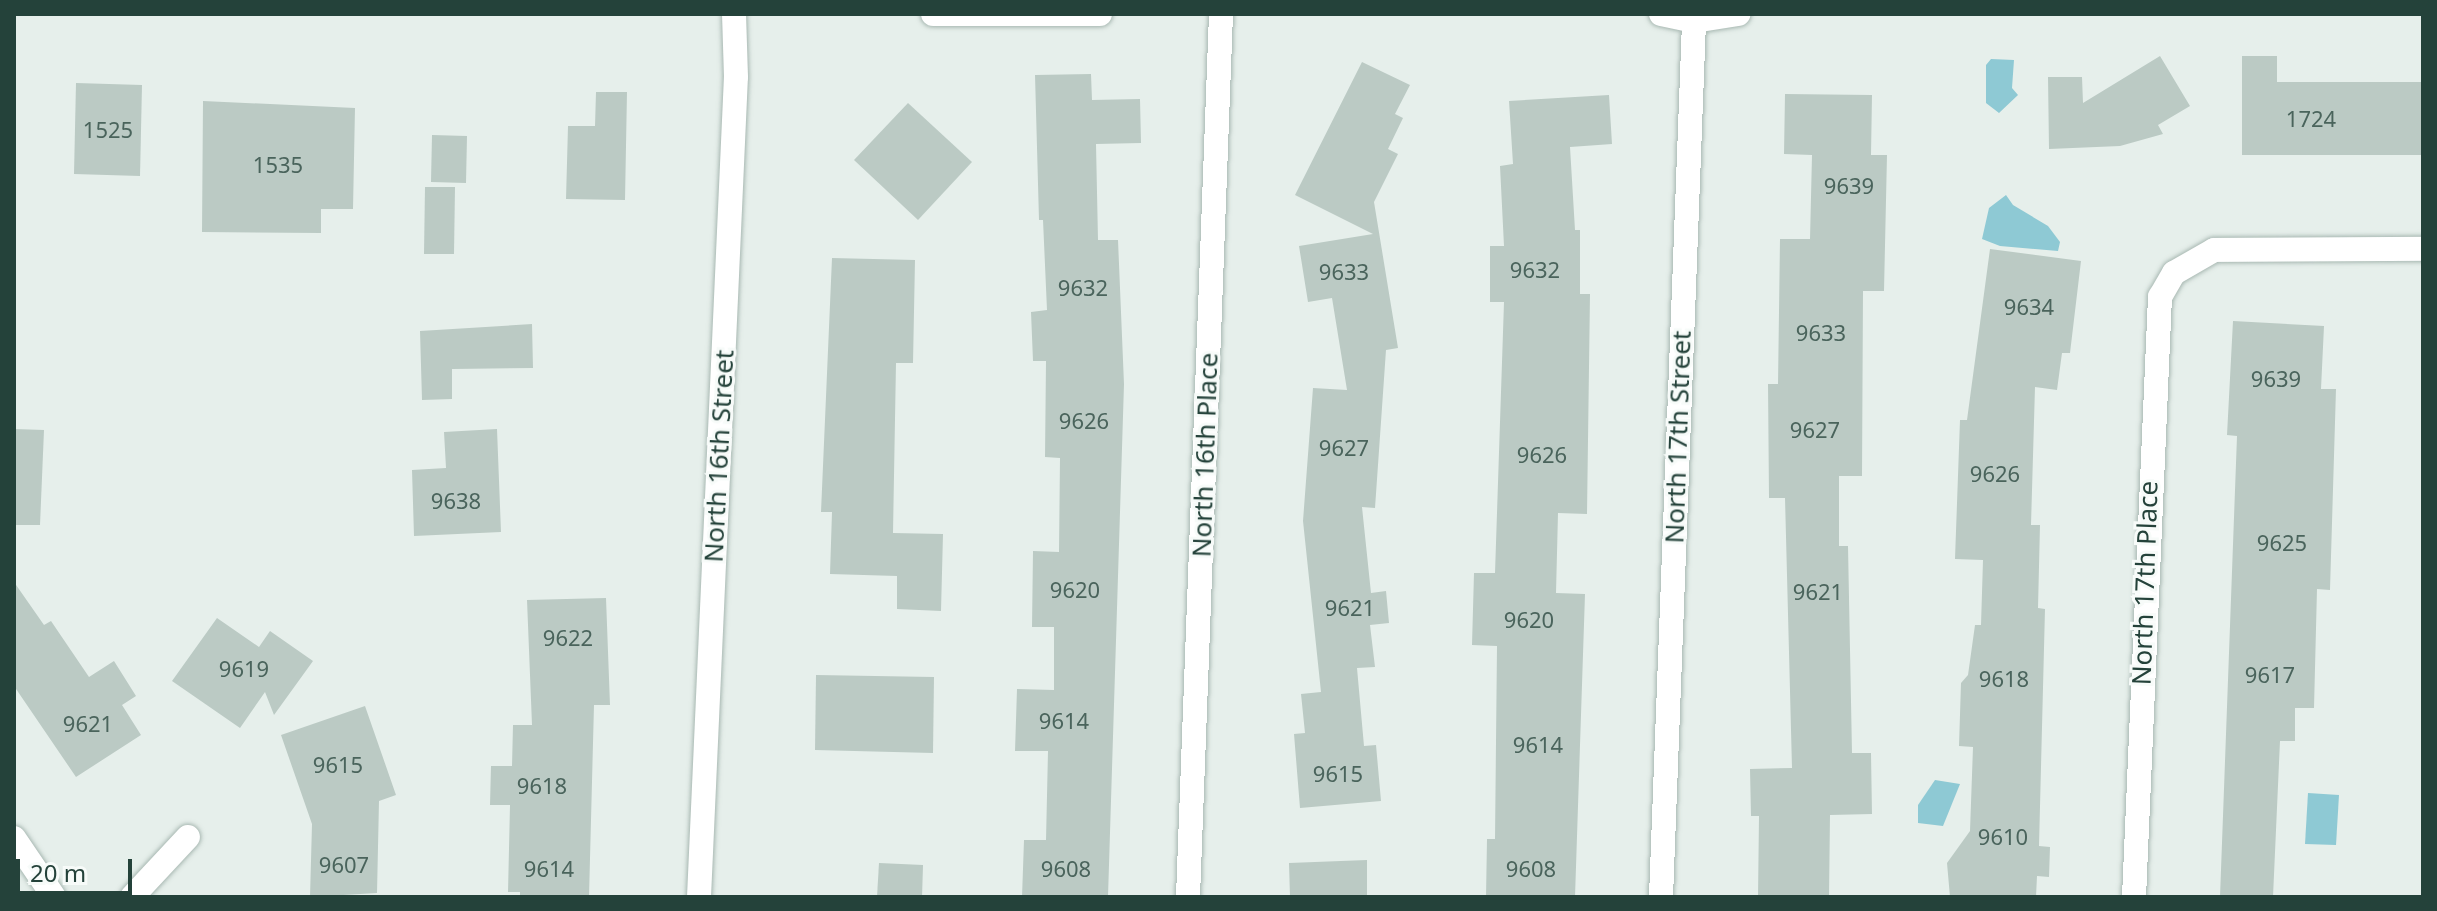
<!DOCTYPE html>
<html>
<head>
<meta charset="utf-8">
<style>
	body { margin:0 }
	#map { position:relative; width:2437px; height:911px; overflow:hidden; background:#e6efeb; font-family:"Noto Sans",sans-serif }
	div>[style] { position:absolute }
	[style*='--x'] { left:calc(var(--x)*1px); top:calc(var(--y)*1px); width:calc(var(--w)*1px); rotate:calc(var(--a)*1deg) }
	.water>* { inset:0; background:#8ec9d4 }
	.building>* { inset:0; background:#bbcac4 }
	.roads { filter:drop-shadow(0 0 2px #a8b8b2) drop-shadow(0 0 2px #a8b8b2) }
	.minor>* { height:24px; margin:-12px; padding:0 12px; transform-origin:12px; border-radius:12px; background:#fff }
	.tertiary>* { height:24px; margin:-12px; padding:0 12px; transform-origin:12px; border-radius:12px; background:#fff }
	span { translate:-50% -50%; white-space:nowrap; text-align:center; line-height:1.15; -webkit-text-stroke:6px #f7fbf9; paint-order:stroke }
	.number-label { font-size:22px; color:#4a645c }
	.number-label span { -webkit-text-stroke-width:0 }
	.street-label { font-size:26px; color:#24423a }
	.frame { position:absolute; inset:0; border:16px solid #24423a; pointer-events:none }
	.scale { position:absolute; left:16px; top:859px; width:116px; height:36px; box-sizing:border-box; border:4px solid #24423a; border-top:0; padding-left:10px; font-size:24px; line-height:28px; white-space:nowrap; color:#24423a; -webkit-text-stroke:6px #f7fbf9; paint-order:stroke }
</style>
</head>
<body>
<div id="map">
	<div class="water">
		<div style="clip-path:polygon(1991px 59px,2014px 60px,2012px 88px,2018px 95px,1999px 113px,1986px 103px,1986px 65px)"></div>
		<div style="clip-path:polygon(2006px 195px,2013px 205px,2048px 226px,2060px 242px,2058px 251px,2000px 246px,1982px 239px,1989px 208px)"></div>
		<div style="clip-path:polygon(1935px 780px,1960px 784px,1943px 826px,1918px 823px,1918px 805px)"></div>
		<div style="clip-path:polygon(2308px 793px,2339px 795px,2336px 845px,2305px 844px)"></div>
	</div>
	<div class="building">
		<div style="clip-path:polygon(2160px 56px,2190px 106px,2158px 125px,2163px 134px,2120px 146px,2049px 149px,2048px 77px,2082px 77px,2083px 103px)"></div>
		<div style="clip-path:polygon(2242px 56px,2277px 56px,2277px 82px,2423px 82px,2423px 155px,2242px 155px)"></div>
		<div style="clip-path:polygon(1362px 62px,1410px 85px,1395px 114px,1403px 118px,1388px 149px,1398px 154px,1374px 202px,1398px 348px,1386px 350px,1375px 508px,1362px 507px,1371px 593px,1386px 591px,1389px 623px,1370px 625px,1375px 667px,1357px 668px,1364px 746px,1376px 745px,1381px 801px,1300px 808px,1294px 734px,1305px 733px,1301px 694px,1321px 692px,1303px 521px,1313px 388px,1347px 390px,1332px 298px,1308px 302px,1299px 246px,1373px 234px,1295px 195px)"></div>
		<div style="clip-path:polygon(1091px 74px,1092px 100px,1140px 99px,1141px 143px,1096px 144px,1098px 240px,1118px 240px,1124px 384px,1108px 897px,1022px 897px,1024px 840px,1046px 840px,1048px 751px,1015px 751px,1017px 689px,1054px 690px,1054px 627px,1032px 627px,1033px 551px,1059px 552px,1060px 458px,1045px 457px,1046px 361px,1033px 361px,1031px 312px,1047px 310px,1043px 220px,1039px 220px,1035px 75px)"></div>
		<div style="clip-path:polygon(76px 83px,142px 85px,140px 176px,74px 174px)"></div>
		<div style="clip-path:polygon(596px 92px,627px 92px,625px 200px,566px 199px,568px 126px,595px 126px)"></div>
		<div style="clip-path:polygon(1785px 94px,1872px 95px,1871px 155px,1887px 155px,1884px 291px,1863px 291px,1862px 476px,1839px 476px,1839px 546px,1848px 546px,1852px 753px,1871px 753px,1872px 814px,1830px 815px,1829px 897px,1758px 897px,1759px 816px,1751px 816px,1750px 769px,1792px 768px,1785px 498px,1769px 498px,1768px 384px,1778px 384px,1780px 239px,1810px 239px,1812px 155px,1784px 154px)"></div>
		<div style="clip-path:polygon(1609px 95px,1612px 144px,1570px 147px,1575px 230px,1580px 230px,1580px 294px,1590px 294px,1587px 514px,1558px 513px,1556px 593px,1585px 594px,1575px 897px,1486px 897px,1487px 839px,1495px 839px,1497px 646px,1472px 645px,1474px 573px,1495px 573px,1504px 302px,1490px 302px,1490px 246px,1504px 246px,1500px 166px,1513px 164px,1509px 101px)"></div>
		<div style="clip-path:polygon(203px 101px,355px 108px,353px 209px,321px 209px,321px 233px,202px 232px)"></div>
		<div style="clip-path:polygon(908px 103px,972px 162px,918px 220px,854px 160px)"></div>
		<div style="clip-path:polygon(432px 135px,467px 136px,466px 183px,431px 182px)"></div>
		<div style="clip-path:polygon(425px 187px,455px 187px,454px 254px,424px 254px)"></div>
		<div style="clip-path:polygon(1990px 249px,2081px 261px,2070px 353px,2062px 353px,2057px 390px,2035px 387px,2031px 525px,2040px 525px,2038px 608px,2045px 609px,2039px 846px,2050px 847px,2049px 877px,2037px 876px,2036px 897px,1950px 897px,1947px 863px,1970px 831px,1973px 747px,1959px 746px,1961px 683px,1968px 675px,1975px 625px,1981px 625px,1983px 560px,1955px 559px,1960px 420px,1967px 420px)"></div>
		<div style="clip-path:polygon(832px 258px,915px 260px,913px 363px,896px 363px,893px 533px,943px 534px,941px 611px,897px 609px,897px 576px,830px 574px,832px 512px,821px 512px)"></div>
		<div style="clip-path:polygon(2233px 321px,2324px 326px,2321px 389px,2336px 389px,2330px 590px,2317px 589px,2314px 708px,2295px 708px,2295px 741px,2280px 741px,2273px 897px,2220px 897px,2237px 436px,2227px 435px)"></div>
		<div style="clip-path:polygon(532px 324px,533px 368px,452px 369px,452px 399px,422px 400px,420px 331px)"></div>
		<div style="clip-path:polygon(14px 429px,44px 430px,40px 525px,14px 525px)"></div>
		<div style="clip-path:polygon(497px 429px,501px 532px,414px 536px,412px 470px,446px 468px,444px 432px)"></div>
		<div style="clip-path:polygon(14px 582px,44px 625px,51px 621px,89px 677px,114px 661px,136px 696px,122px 705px,141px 735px,76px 777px,14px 686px)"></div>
		<div style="clip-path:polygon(606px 598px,610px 705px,594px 705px,589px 897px,520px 897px,520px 892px,508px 892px,510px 805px,490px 805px,491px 766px,512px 766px,513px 725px,532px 725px,527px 600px)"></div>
		<div style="clip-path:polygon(217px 618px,259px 647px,270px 631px,313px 661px,274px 715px,265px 692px,240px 728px,172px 681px)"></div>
		<div style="clip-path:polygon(816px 675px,934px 677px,933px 753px,815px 750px)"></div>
		<div style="clip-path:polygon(365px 706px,396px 795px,379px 801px,377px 893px,310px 897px,312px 824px,281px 735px)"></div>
		<div style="clip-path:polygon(1367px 860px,1367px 897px,1290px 897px,1289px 863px)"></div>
		<div style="clip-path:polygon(879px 863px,923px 865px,922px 897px,877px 897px)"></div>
	</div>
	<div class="roads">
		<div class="minor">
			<div style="--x:14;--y:838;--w:71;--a:55.9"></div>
			<div style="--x:132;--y:897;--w:82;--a:-47"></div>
			<div style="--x:699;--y:897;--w:821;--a:-87.42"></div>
			<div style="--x:736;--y:77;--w:63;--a:-91.8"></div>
			<div style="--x:1188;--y:897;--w:884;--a:-87.86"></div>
			<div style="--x:1661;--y:897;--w:877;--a:-87.84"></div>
			<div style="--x:1694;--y:21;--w:45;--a:-9"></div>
			<div style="--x:2134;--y:897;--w:601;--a:-87.52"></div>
			<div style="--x:2160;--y:297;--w:28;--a:-60"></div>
			<div style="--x:2174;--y:273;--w:46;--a:-29.9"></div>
			<div style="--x:2214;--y:250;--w:209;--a:-0.3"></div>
		</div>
		<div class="tertiary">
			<div style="--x:933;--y:14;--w:167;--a:0"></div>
			<div style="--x:1661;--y:14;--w:34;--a:12"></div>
		</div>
	</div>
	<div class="number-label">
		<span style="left:2311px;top:119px">1724</span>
		<span style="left:108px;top:130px">1525</span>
		<span style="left:278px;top:165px">1535</span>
		<span style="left:1849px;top:186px">9639</span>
		<span style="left:1535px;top:270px">9632</span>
		<span style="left:1344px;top:272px">9633</span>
		<span style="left:1083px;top:288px">9632</span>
		<span style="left:2029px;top:307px">9634</span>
		<span style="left:1821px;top:333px">9633</span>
		<span style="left:2276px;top:379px">9639</span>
		<span style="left:1084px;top:421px">9626</span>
		<span style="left:1815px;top:430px">9627</span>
		<span style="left:1344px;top:448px">9627</span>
		<span style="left:1542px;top:455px">9626</span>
		<span style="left:1995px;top:474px">9626</span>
		<span style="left:456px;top:501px">9638</span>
		<span style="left:2282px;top:543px">9625</span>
		<span style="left:1075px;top:590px">9620</span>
		<span style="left:1818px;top:592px">9621</span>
		<span style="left:1350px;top:608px">9621</span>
		<span style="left:1529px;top:620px">9620</span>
		<span style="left:568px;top:638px">9622</span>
		<span style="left:244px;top:669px">9619</span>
		<span style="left:2270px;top:675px">9617</span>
		<span style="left:2004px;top:679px">9618</span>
		<span style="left:1064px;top:721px">9614</span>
		<span style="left:88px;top:724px">9621</span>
		<span style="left:1538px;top:745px">9614</span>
		<span style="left:338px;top:765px">9615</span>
		<span style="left:1338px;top:774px">9615</span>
		<span style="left:542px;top:786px">9618</span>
		<span style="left:2003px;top:837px">9610</span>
		<span style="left:344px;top:865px">9607</span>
		<span style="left:549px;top:869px">9614</span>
		<span style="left:1066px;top:869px">9608</span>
		<span style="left:1531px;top:869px">9608</span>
	</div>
	<div class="street-label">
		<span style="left:1678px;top:437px;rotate:-88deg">North 17th Street</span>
		<span style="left:1205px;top:455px;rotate:-88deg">North 16th Place</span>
		<span style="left:719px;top:456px;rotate:-87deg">North 16th Street</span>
		<span style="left:2145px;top:583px;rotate:-88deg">North 17th Place</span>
	</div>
	<div class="frame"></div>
	<div class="scale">20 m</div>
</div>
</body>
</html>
